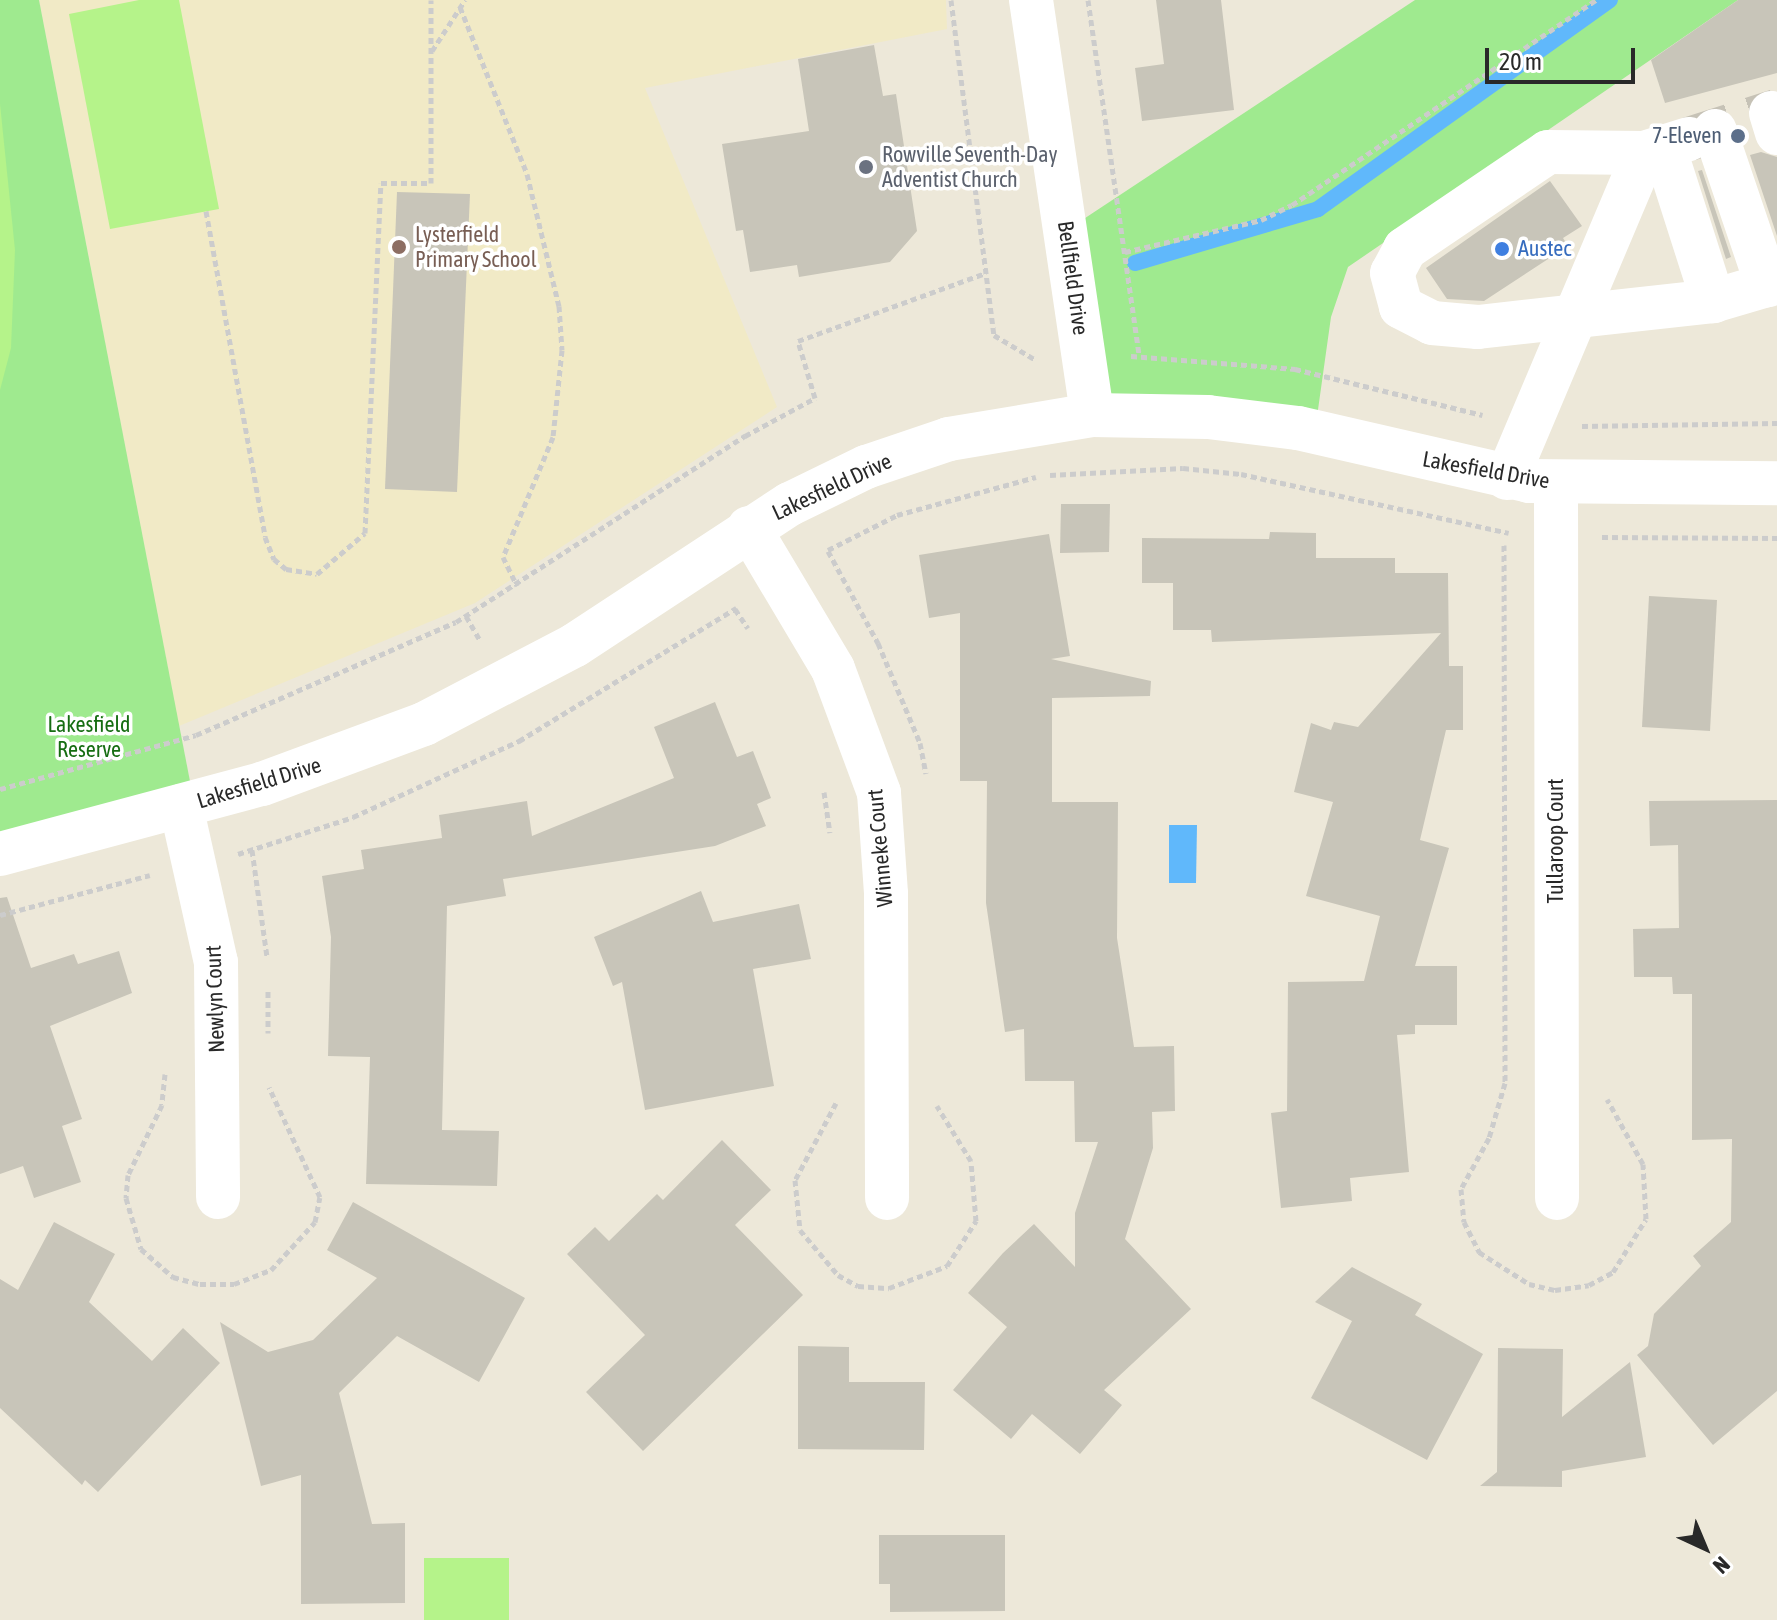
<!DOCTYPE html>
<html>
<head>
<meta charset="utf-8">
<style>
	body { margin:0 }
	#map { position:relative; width:1777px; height:1620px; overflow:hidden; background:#ede8d9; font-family:"Asap Condensed",sans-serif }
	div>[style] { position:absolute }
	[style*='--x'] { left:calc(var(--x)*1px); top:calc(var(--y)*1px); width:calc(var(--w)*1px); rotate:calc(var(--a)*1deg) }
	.education>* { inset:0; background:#f1eac6 }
	.green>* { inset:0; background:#9fea8f }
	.pitch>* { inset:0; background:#b5f38a }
	.water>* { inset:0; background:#60b8fb }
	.stream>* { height:16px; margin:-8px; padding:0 8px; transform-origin:8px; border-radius:8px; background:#60b8fb }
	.building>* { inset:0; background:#c8c5b9 }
	.minor-tunnel>* { height:44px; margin-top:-22px; transform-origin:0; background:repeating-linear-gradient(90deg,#c6c2b6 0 44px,transparent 0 66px) }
	.path>* { height:5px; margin-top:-2.5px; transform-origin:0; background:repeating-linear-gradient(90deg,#ccc 0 6px,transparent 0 10px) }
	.minor>* { height:44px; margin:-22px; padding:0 22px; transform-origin:22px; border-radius:22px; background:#fff }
	.dots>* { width:22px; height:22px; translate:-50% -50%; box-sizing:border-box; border:4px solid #fff; border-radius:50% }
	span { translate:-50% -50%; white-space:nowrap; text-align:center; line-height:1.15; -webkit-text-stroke:7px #fff; paint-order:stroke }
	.service-label { font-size:22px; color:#4e5e75 }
	.right { translate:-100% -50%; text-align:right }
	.worship-label { font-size:22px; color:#5b616d }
	.left { translate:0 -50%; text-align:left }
	.education-label { font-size:22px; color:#785e54 }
	.shop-label { font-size:22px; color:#366cbe }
	.street-label { font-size:22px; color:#292929 }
	.park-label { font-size:22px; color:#166d12 }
	.north { position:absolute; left:1665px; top:1508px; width:80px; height:80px; -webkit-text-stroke:6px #fff; paint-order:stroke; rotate:136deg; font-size:22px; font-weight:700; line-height:32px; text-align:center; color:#292929 }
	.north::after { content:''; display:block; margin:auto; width:28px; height:36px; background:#292929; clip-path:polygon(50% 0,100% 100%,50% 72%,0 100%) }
	.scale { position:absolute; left:1485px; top:48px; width:150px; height:36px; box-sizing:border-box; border:4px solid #292929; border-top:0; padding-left:10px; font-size:24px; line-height:28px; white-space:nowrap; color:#292929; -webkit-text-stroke:6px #fff; paint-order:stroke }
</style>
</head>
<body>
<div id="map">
	<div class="education">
		<div style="clip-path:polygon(39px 0,946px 0,947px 29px,645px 88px,777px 407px,475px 603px,179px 726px)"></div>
	</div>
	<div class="green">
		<div style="clip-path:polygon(0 0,39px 0,194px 802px,0 854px)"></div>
		<div style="clip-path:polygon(1415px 0,1738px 0,1348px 267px,1331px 317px,1315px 431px,1092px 415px,1067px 230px)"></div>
	</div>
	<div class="pitch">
		<div style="clip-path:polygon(139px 0,179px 0,219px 209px,110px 229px,69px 14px)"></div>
		<div style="clip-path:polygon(0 104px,15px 250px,11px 348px,0 390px)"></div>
		<div style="clip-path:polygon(424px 1558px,509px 1558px,509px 1620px,424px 1620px)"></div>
	</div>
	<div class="water">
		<div style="clip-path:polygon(1169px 825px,1197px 825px,1196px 883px,1169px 883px)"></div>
	</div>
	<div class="stream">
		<div style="--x:1135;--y:263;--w:191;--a:-16.4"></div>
		<div style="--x:1318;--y:209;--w:359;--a:-35.6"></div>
	</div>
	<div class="building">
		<div style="clip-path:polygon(1156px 0,1221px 0,1234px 110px,1142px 121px,1135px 68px,1164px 64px)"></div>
		<div style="clip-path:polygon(1738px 0,1777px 0,1777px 73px,1665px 103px,1651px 60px)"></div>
		<div style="clip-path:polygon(874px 45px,883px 96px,896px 94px,917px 231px,890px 262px,799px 277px,797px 265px,750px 272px,743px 230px,736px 231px,722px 144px,809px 131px,798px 59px)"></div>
		<div style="clip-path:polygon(1761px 152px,1777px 157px,1777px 236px,1750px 155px)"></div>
		<div style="clip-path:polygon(1702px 170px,1731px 257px,1726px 259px,1698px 171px)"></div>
		<div style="clip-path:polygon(1550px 181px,1582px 226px,1563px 238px,1568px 246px,1484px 301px,1447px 299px,1426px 268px)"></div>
		<div style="clip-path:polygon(397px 192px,470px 194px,457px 492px,385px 489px)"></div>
		<div style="clip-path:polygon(1061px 504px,1110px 504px,1109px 552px,1060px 553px)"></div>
		<div style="clip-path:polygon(1270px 532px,1316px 533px,1316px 558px,1395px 558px,1395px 573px,1448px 573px,1449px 666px,1463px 666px,1463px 730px,1446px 730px,1420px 840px,1449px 848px,1415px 966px,1457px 966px,1457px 1025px,1415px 1025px,1415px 1034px,1397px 1035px,1409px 1172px,1350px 1178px,1352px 1201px,1281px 1208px,1271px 1113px,1287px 1111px,1288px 982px,1364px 981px,1380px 916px,1306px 896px,1333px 802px,1294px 792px,1311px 723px,1331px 730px,1334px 722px,1358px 727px,1441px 633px,1212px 642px,1211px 630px,1173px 630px,1173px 583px,1142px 583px,1142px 538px,1269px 539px)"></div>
		<div style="clip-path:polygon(1049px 534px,1070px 656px,1051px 659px,1151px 681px,1150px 696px,1052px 698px,1052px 802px,1118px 802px,1117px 938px,1134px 1047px,1174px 1046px,1175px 1111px,1152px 1112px,1153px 1148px,1125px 1239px,1191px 1309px,1104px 1390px,1122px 1405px,1080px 1454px,1032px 1414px,1011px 1439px,953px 1390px,1007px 1327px,968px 1293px,1003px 1253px,1034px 1224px,1075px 1267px,1075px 1213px,1098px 1142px,1075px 1142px,1074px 1081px,1025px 1081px,1024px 1029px,1005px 1032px,986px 903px,987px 781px,960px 781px,960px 613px,929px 618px,919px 555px)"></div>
		<div style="clip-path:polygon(1649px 596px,1717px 600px,1710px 731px,1642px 727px)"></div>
		<div style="clip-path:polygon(715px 702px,737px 757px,753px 751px,771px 798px,757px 804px,766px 826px,715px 846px,503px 879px,506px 896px,447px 906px,442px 1130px,499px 1131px,497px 1186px,366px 1184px,370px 1057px,328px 1056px,331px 937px,322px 876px,364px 869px,361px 850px,442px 838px,439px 815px,527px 801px,532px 836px,674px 778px,654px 727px)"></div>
		<div style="clip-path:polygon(1777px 800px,1777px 1391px,1713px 1445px,1637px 1355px,1648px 1346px,1654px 1314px,1701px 1266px,1693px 1256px,1731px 1222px,1732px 1139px,1692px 1140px,1692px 994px,1673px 994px,1672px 977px,1634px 977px,1633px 929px,1679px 928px,1678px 845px,1650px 846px,1649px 801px)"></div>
		<div style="clip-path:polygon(701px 891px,713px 922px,799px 904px,811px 959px,753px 969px,774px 1086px,645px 1110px,622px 982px,613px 986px,594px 937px)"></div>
		<div style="clip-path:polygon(7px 897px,31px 968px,74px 954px,78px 964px,119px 951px,132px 993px,50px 1026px,82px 1119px,62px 1126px,81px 1182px,34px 1198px,23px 1166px,0 1174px,0 898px)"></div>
		<div style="clip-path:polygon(722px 1140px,771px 1190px,735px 1225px,803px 1295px,643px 1451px,586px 1392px,645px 1335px,567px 1254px,595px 1227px,609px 1241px,657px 1194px,663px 1200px)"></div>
		<div style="clip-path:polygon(353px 1202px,525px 1298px,479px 1382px,397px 1336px,339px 1393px,372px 1524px,405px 1523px,405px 1603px,301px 1604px,301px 1475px,261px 1486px,220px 1322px,268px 1352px,313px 1340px,377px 1278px,327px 1250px)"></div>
		<div style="clip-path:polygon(54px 1222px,115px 1254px,89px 1302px,152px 1361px,183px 1328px,220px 1363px,98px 1492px,85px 1480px,82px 1485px,0 1408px,0 1279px,18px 1290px)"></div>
		<div style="clip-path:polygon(1352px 1267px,1422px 1304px,1415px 1315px,1483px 1354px,1427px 1460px,1311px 1398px,1352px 1321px,1315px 1302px)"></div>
		<div style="clip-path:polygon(798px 1346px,849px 1347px,849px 1382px,925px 1382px,924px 1450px,798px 1449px)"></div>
		<div style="clip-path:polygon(1498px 1348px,1563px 1349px,1562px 1417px,1630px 1362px,1646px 1457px,1562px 1471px,1562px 1487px,1480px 1486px,1497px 1472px)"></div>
		<div style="clip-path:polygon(879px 1535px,1005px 1535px,1005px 1611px,890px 1612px,890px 1584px,879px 1584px)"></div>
	</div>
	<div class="minor-tunnel">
		<div style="--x:1689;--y:139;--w:92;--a:-17.7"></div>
	</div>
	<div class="path">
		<div style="--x:951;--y:0;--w:338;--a:82.7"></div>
		<div style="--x:994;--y:335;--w:49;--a:30.8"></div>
		<div style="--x:1088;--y:0;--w:359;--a:81.8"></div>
		<div style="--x:460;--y:7;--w:180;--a:68.1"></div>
		<div style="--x:527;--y:174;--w:136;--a:76.4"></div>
		<div style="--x:559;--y:306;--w:44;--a:86.1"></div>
		<div style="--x:562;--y:350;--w:87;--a:95.9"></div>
		<div style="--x:553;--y:437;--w:130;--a:112.6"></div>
		<div style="--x:503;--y:557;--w:32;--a:64"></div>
		<div style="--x:432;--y:51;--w:61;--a:-57.1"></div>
		<div style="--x:206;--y:211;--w:331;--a:79.7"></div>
		<div style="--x:265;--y:537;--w:24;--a:68"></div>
		<div style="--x:274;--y:559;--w:16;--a:40"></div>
		<div style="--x:286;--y:569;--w:31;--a:9"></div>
		<div style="--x:317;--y:574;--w:63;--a:-40.5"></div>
		<div style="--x:365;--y:533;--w:350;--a:-87.4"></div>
		<div style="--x:381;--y:183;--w:50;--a:0"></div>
		<div style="--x:431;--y:183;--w:183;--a:-90"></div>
		<div style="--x:1125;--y:252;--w:140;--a:-13.2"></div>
		<div style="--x:1261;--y:220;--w:34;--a:-26"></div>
		<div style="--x:1292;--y:205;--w:367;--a:-34"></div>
		<div style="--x:1131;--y:356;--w:165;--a:4.5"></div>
		<div style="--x:1295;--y:369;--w:193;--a:13.8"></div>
		<div style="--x:1582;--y:426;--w:195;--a:-0.9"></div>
		<div style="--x:1050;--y:475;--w:133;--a:-3"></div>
		<div style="--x:1183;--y:468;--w:58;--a:5.9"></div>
		<div style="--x:1241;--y:474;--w:274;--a:12.4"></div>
		<div style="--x:1602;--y:537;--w:175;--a:0.3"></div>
		<div style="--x:1504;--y:545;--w:538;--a:89.89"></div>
		<div style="--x:1505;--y:1083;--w:57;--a:106.2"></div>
		<div style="--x:1489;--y:1138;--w:58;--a:118.8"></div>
		<div style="--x:1461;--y:1189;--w:33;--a:85"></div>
		<div style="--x:1464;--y:1222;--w:34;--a:63"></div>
		<div style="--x:1479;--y:1252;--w:59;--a:32.6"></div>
		<div style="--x:1529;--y:1284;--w:27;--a:13"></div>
		<div style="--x:1555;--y:1290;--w:34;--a:-8"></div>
		<div style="--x:1589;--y:1285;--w:27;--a:-28"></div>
		<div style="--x:1613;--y:1272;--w:62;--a:-58.1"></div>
		<div style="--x:1646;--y:1219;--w:55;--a:-93.1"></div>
		<div style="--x:1643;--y:1164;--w:74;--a:-119"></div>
		<div style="--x:828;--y:550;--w:77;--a:-26.9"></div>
		<div style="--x:897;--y:515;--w:144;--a:-15.3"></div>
		<div style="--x:828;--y:551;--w:105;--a:61.5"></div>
		<div style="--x:878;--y:643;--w:108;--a:67.2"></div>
		<div style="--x:920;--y:743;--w:31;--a:79"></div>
		<div style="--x:735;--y:609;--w:23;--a:56"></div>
		<div style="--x:466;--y:616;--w:28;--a:60"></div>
		<div style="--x:0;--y:789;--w:203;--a:-15.4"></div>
		<div style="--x:196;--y:735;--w:283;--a:-23.5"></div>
		<div style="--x:456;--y:622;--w:344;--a:-32.8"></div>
		<div style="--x:745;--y:436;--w:80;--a:-28.5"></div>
		<div style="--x:815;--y:398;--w:59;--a:-106.6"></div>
		<div style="--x:798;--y:341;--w:200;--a:-19.9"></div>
		<div style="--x:824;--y:792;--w:41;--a:81.7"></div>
		<div style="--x:252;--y:850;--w:108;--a:82"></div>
		<div style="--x:238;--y:854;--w:121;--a:-17.8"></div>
		<div style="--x:353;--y:817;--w:183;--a:-24.6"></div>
		<div style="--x:519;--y:741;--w:255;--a:-31.5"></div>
		<div style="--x:0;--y:915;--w:155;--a:-14.9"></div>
		<div style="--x:268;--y:991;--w:42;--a:90"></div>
		<div style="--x:165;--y:1074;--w:31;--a:96"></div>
		<div style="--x:162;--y:1105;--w:78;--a:115.9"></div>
		<div style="--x:128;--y:1175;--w:23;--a:95"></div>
		<div style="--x:126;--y:1198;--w:53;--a:73.6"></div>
		<div style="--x:141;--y:1249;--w:43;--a:41.2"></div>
		<div style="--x:173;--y:1277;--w:28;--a:15"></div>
		<div style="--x:200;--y:1284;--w:34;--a:0"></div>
		<div style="--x:234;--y:1284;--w:40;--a:-21"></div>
		<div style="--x:271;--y:1270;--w:65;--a:-47.5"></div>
		<div style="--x:315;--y:1222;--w:25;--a:-79"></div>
		<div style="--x:320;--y:1197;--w:121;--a:-114.9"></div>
		<div style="--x:836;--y:1103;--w:87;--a:118"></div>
		<div style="--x:795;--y:1180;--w:50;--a:84.3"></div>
		<div style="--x:800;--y:1230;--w:59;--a:49.8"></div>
		<div style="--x:838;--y:1275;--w:23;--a:29"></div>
		<div style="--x:858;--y:1286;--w:31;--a:4"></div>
		<div style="--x:889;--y:1288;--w:62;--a:-20.8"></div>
		<div style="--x:947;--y:1266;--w:54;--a:-57.2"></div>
		<div style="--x:976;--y:1221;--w:60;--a:-94.8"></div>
		<div style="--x:971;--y:1161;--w:65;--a:-121.7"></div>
	</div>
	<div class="minor">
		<div style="--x:1031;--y:0;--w:419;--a:81.6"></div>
		<div style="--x:1771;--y:113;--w:21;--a:73"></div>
		<div style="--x:1715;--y:131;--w:163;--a:71.3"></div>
		<div style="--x:1664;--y:147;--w:162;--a:72.3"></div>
		<div style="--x:1644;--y:153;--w:96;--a:-179.4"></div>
		<div style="--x:1548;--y:152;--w:173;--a:145.9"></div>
		<div style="--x:1405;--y:249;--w:27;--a:118"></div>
		<div style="--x:1392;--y:273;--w:35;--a:75"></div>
		<div style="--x:1401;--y:307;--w:35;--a:27"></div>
		<div style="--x:1432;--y:323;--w:46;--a:5"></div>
		<div style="--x:1478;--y:327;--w:236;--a:-6.3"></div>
		<div style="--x:1713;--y:301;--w:67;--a:-16.5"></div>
		<div style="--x:1507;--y:478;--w:353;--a:-67.1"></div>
		<div style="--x:1644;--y:153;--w:47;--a:-17.3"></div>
		<div style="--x:1556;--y:483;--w:715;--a:89.92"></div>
		<div style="--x:749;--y:528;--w:164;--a:59.2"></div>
		<div style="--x:833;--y:669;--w:132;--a:69.6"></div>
		<div style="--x:879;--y:793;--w:101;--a:86"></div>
		<div style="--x:886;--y:894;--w:304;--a:89.8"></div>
		<div style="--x:181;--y:806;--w:160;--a:77.4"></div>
		<div style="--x:216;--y:962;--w:235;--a:89.5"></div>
		<div style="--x:0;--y:854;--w:271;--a:-15"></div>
		<div style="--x:262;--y:784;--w:173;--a:-20.3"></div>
		<div style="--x:424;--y:724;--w:170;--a:-27.6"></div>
		<div style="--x:575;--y:645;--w:257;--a:-33.3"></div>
		<div style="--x:790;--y:504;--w:85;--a:-26"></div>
		<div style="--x:866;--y:467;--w:88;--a:-18.6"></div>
		<div style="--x:949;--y:439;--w:145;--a:-9.5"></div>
		<div style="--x:1092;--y:415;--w:116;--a:1"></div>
		<div style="--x:1208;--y:417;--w:91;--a:7"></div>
		<div style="--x:1298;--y:428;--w:237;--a:12.9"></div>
		<div style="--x:1529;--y:481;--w:248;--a:0.5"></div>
	</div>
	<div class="dots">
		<div style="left:1738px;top:136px;background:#5c6f8a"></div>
		<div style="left:866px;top:167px;background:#6b7280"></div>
		<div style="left:399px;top:247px;background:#8d6e63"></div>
		<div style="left:1502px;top:249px;background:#3f7fe0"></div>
	</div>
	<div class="service-label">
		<span class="right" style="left:1722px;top:136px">7-Eleven</span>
	</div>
	<div class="worship-label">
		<span class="left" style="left:882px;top:167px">Rowville Seventh-Day<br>Adventist Church</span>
	</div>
	<div class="education-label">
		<span class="left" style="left:415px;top:247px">Lysterfield<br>Primary School</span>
	</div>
	<div class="shop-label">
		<span class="left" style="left:1518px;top:249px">Austec</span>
	</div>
	<div class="street-label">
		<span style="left:1073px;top:278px;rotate:82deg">Bellfield Drive</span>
		<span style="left:1486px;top:470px;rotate:10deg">Lakesfield Drive</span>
		<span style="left:832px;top:487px;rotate:-25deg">Lakesfield Drive</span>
		<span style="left:259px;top:783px;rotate:-17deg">Lakesfield Drive</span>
		<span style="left:1556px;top:841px;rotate:-90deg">Tullaroop Court</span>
		<span style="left:880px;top:848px;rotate:-95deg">Winneke Court</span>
		<span style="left:215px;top:999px;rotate:-92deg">Newlyn Court</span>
	</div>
	<div class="park-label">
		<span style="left:89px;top:737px">Lakesfield<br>Reserve</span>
	</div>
	<div class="north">N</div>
	<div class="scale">20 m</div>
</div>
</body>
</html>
